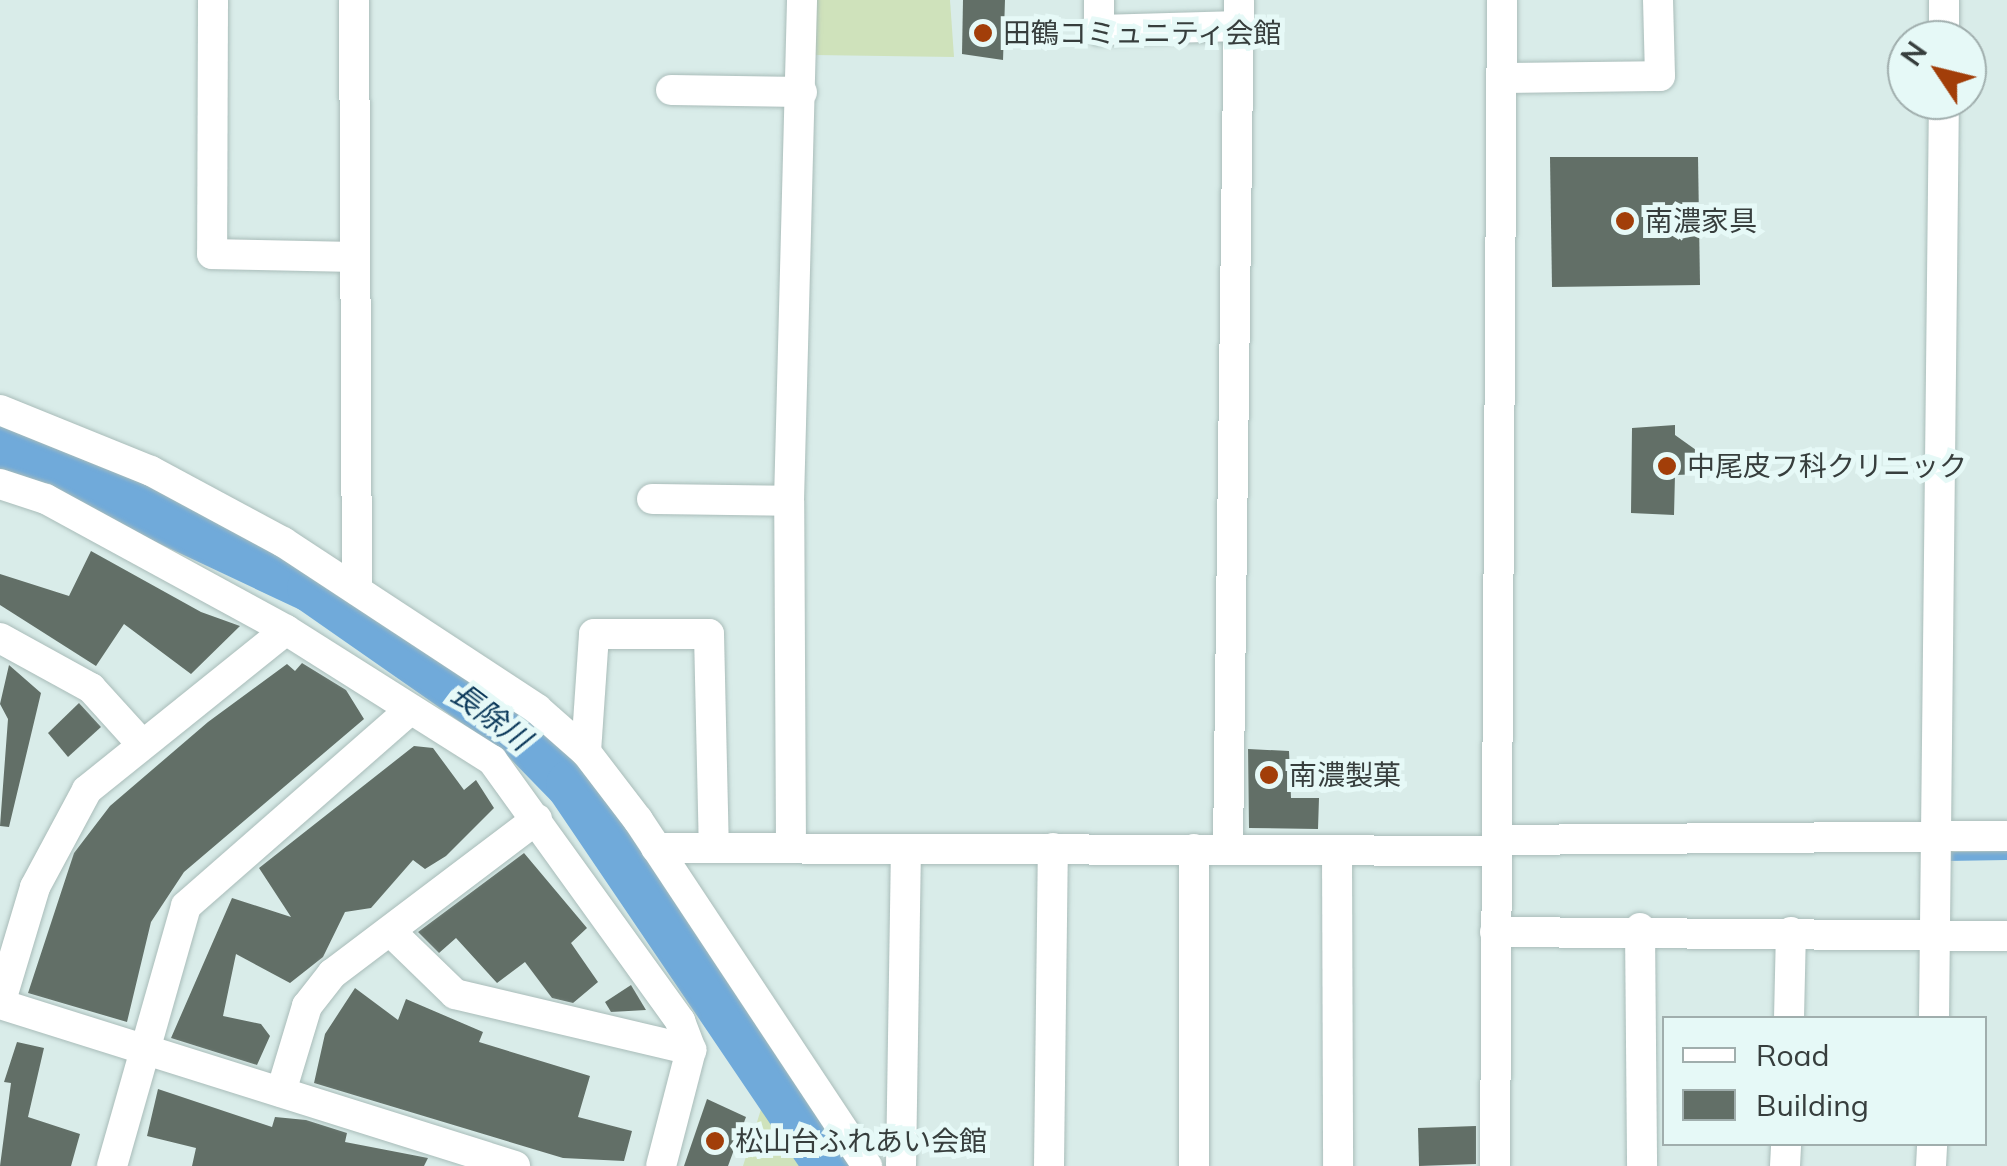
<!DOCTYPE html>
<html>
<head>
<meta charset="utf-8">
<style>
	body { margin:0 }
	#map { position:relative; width:2007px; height:1166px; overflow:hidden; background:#d9ece9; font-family:Mulish,"Noto Sans JP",sans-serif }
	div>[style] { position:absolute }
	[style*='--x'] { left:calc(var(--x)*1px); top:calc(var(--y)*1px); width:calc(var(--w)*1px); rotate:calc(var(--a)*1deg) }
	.green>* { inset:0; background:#cfe2bb }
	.stream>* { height:9px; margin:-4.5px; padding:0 4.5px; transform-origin:4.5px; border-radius:4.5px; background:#70aada }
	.river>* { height:50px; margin:-25px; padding:0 25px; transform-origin:25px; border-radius:25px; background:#70aada }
	.building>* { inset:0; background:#626f67 }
	.roads { filter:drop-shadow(0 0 2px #a9bcb9) drop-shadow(0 0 2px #a9bcb9) }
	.minor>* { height:30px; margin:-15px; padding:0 15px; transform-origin:15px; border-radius:15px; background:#fff }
	.dots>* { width:28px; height:28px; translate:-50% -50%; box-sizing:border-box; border:5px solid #e6f9f7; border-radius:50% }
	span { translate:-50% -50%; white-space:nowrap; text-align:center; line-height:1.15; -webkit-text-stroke:10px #e6f9f7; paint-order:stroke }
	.poi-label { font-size:28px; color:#373e3d }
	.left { translate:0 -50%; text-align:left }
	.water-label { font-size:30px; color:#0d3a5b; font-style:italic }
	.legend { position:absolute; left:1662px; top:1016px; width:325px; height:130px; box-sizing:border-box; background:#e6f9f7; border:2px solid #a0aead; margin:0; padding:12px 18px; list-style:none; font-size:30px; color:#373e3d }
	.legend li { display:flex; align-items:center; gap:20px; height:50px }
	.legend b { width:50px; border:2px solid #a0aead }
	.north { position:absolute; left:1887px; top:20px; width:100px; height:100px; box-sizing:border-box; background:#e6f9f7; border:2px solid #a0aead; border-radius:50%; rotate:305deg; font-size:28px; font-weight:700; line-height:40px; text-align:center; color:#373e3d }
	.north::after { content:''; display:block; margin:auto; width:35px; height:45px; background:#a23e09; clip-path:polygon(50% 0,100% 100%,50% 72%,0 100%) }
</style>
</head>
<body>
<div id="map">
	<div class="green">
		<div style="clip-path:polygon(817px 0,950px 0,954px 57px,814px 55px)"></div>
		<div style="clip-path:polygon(763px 1103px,804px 1166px,743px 1166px)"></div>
	</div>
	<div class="stream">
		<div style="--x:1946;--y:856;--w:61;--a:-0.9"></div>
	</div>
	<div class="river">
		<div style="--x:0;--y:441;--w:345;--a:25.2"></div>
		<div style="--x:312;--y:588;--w:255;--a:34.9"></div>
		<div style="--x:521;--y:734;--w:71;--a:45.6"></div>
		<div style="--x:571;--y:785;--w:460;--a:55.9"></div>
	</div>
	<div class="building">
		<div style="clip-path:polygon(963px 0,1005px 0,1003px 60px,962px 54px)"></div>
		<div style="clip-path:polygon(1550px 157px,1698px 157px,1700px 285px,1552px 287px)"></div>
		<div style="clip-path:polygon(1675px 425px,1675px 435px,1703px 455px,1703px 474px,1675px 475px,1674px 515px,1631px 513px,1632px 428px)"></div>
		<div style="clip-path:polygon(91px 551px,201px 612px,240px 626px,191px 674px,124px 624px,96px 666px,0 605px,0 574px,69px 596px)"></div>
		<div style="clip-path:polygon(302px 663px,346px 690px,364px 719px,184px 872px,151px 922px,127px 1022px,28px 993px,74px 853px,110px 806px,208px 722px,287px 664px,295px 671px)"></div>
		<div style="clip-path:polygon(9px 665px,41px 693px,9px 827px,0 826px,8px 719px,0 704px)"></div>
		<div style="clip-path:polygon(79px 703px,101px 727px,68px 757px,48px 733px)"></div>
		<div style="clip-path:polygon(414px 746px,433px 748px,464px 790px,476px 780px,494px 808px,446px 856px,425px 869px,413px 860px,371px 908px,345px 912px,323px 957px,290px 983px,236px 954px,223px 1016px,261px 1024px,270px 1036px,257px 1065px,171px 1038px,232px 898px,291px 917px,259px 868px)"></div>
		<div style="clip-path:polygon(1248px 749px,1289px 751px,1291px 798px,1319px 798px,1318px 829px,1249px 828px)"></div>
		<div style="clip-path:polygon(524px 853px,587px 928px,571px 943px,598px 982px,573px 1003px,552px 998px,525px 962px,497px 983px,456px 938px,439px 953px,418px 932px)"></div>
		<div style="clip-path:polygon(631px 985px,646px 1010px,611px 1012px,605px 1002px)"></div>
		<div style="clip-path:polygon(355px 988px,398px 1020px,406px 999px,483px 1032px,479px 1042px,590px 1076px,578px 1117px,632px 1131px,624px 1161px,563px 1158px,314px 1083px,325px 1034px)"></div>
		<div style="clip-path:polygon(17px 1042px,44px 1048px,28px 1117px,80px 1134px,71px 1166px,0 1166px,11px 1083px,4px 1082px)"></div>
		<div style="clip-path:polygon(158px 1089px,272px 1127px,275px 1117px,306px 1120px,347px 1133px,345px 1142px,428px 1158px,424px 1166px,192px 1166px,196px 1148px,147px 1136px)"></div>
		<div style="clip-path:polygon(707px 1099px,746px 1117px,728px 1166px,684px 1166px)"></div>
		<div style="clip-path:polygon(1476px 1126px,1476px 1164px,1419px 1166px,1418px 1128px)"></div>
	</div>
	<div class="roads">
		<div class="minor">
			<div style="--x:213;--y:0;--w:254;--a:90.2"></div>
			<div style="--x:212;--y:254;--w:141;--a:1.2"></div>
			<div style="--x:354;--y:0;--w:590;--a:89.71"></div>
			<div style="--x:1099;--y:0;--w:30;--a:90"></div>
			<div style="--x:1099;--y:30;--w:141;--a:-1.6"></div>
			<div style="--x:1944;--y:40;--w:40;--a:-90"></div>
			<div style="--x:1501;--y:78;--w:159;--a:-0.7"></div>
			<div style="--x:1660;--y:76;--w:76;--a:-91.5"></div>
			<div style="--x:671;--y:90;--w:131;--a:0.9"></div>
			<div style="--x:0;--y:410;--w:163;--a:22"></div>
			<div style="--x:151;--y:471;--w:150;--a:28.3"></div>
			<div style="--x:283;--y:542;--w:304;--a:33.3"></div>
			<div style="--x:537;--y:709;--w:65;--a:41.3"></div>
			<div style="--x:586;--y:752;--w:86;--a:52.6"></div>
			<div style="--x:638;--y:820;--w:415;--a:56.5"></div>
			<div style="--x:0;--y:484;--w:48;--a:18.1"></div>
			<div style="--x:46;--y:499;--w:273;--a:28.6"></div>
			<div style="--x:286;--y:630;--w:244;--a:32.3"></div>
			<div style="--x:492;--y:760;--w:322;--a:54.2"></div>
			<div style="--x:680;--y:1021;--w:31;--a:69"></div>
			<div style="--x:691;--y:1050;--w:120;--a:104.5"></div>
			<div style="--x:652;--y:499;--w:137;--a:0.8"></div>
			<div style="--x:0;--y:638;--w:104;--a:28.8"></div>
			<div style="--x:91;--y:688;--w:72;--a:47.8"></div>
			<div style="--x:586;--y:752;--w:118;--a:-86.1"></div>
			<div style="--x:594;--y:634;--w:115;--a:0"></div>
			<div style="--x:709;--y:634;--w:213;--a:88.7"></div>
			<div style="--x:1497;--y:840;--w:510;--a:-0.45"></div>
			<div style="--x:791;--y:847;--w:346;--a:-90.3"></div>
			<div style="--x:789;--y:501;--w:501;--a:-88.51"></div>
			<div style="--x:656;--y:848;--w:841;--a:0.2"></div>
			<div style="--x:1228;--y:848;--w:848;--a:-89.26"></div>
			<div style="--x:1194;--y:849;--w:317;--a:90"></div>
			<div style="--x:1337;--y:851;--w:315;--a:89.8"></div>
			<div style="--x:1640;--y:928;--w:238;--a:89.5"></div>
			<div style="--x:391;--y:932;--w:89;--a:44.1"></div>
			<div style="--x:455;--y:994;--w:243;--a:13.3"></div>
			<div style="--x:1495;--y:932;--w:512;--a:0.45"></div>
			<div style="--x:0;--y:1004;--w:540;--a:17.46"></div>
			<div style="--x:0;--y:1004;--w:122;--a:-73.3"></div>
			<div style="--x:35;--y:887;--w:110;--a:-61.8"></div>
			<div style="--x:87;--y:790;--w:255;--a:-38.8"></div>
			<div style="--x:1789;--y:1018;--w:86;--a:-88.7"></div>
			<div style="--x:1934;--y:1018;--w:918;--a:-89.38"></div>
			<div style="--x:281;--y:1092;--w:90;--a:-73.2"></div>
			<div style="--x:307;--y:1006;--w:41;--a:-52"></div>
			<div style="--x:332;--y:974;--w:257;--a:-37.1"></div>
			<div style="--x:901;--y:1165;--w:314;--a:-89.1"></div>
			<div style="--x:112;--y:1166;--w:270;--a:-74.1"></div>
			<div style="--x:186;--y:906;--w:298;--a:-41.2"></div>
			<div style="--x:1049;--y:1166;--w:318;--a:-89.3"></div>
			<div style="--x:1495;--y:1166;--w:1166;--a:-89.66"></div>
			<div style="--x:1785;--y:1166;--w:22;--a:-87"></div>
			<div style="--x:1931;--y:1166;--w:22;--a:-87"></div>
		</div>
	</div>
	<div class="dots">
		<div style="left:983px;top:33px;background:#a23e09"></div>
		<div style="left:1625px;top:221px;background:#a23e09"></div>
		<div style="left:1667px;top:466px;background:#a23e09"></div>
		<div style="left:1269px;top:775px;background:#a23e09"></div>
		<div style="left:715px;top:1141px;background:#a23e09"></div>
	</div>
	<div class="poi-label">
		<span class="left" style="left:1003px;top:33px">田鶴コミュニティ会館</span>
		<span class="left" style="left:1645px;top:221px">南濃家具</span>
		<span class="left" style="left:1687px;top:466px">中尾皮フ科クリニック</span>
		<span class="left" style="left:1289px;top:775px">南濃製菓</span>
		<span class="left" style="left:735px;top:1141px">松山台ふれあい会館</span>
	</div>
	<div class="water-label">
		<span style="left:491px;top:716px;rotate:37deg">長除川</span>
	</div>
	<ul class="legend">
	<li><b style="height:12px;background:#fff"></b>Road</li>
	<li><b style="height:28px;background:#626f67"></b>Building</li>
	</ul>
	<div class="north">N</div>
</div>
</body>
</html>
